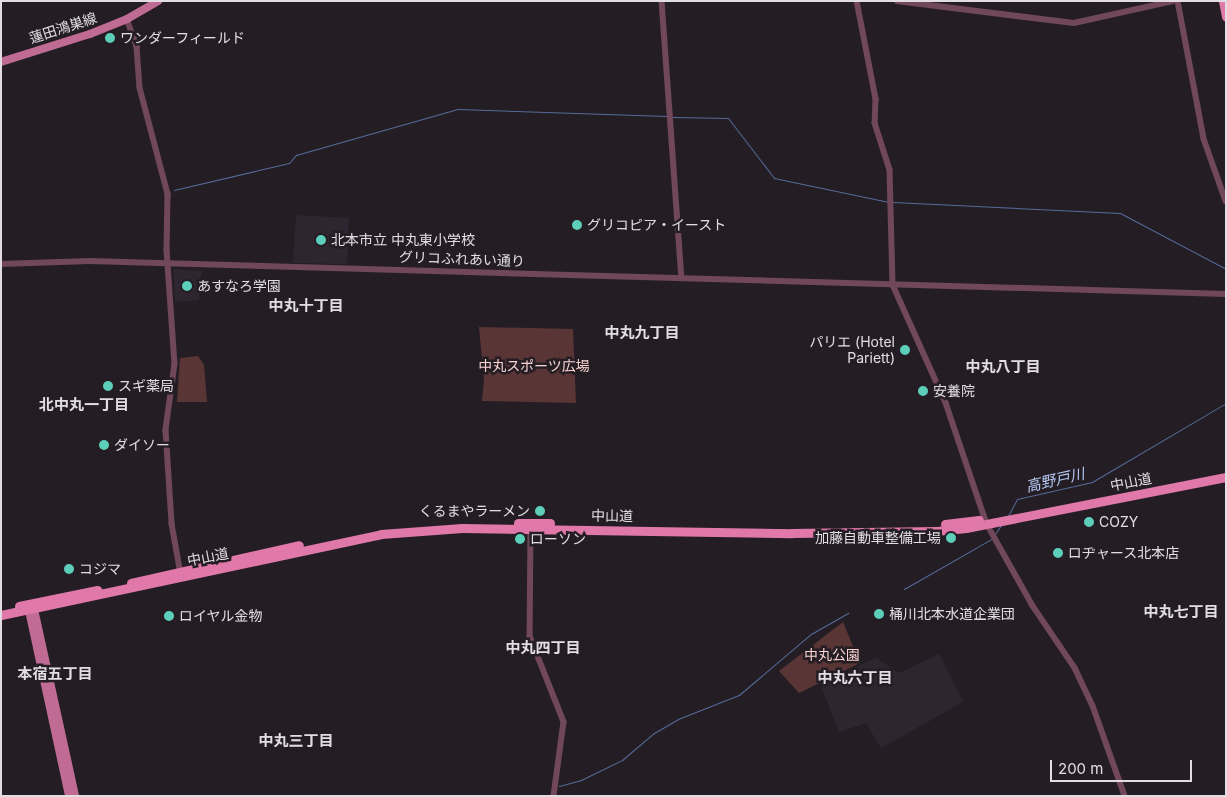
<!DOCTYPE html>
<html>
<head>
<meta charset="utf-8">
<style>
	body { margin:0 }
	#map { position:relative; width:1227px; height:797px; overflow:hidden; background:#241e24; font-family:Inter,"Noto Sans JP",sans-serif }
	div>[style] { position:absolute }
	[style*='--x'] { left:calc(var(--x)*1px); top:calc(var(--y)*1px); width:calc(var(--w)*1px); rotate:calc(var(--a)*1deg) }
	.built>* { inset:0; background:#2f2530 }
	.green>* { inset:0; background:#5a3535 }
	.stream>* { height:1px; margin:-0.5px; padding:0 0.5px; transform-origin:0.5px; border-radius:0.5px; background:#566b9b }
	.minor>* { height:5.5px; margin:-2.75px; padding:0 2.75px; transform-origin:2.75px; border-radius:2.75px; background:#71475a }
	.major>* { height:8px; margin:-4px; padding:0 4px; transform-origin:4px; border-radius:4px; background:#c06b93 }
	.highway>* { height:9px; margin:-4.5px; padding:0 4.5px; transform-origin:4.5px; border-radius:4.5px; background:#e079aa }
	.dots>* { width:14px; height:14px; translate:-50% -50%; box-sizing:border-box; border:2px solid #241e24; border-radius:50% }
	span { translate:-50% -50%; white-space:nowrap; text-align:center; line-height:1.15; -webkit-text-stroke:5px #241e24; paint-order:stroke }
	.street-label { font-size:14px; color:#e1dde2 }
	.poi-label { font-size:14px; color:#e1dde2 }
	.left { translate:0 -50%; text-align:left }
	.right { translate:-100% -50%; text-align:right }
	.park-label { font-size:14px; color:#fad3d2 }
	.neighbourhood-label { font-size:15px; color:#e1dde2; font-weight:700 }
	.water-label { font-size:15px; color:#b5caf5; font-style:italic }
	.frame { position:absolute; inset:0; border:2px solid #e1dde2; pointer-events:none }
	.scale { position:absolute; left:1050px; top:760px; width:142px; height:22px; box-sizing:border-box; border:2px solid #e1dde2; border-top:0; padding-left:6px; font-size:15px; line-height:18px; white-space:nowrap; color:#e1dde2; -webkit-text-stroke:4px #241e24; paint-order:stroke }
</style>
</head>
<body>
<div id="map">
	<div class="built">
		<div style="clip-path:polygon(296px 215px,349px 218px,347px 264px,293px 263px)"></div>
		<div style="clip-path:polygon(173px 269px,202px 271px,199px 300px,175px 302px)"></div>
		<div style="clip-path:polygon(939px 654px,963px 702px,881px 748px,866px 723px,839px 732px,820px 683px,876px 658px,899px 673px)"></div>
	</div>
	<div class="green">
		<div style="clip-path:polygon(479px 327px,573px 329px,576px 403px,482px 401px,484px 379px)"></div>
		<div style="clip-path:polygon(198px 356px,204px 365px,207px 402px,177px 402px,180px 358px)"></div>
		<div style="clip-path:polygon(843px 622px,860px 663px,799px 693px,779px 671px)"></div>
	</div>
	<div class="stream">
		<div style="--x:673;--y:117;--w:55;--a:1"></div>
		<div style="--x:728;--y:118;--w:76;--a:52.5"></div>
		<div style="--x:774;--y:178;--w:117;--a:11.8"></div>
		<div style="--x:174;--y:190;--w:118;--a:-13.2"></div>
		<div style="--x:289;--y:163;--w:11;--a:-49"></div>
		<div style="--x:296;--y:155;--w:168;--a:-15.9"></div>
		<div style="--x:458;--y:109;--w:209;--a:1.9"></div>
		<div style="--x:893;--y:202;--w:227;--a:2.8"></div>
		<div style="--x:1120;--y:213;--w:120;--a:27.8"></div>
		<div style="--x:1008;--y:516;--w:19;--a:-62"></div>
		<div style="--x:1017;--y:499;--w:77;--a:-12.8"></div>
		<div style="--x:1092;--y:482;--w:156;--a:-30.5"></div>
		<div style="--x:995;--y:534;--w:11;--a:-56"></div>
		<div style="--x:904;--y:589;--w:103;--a:-29.8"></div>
		<div style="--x:559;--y:786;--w:23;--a:-15"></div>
		<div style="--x:581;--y:780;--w:46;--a:-26"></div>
		<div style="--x:622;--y:760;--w:42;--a:-40.2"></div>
		<div style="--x:654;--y:733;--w:28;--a:-30"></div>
		<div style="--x:678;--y:719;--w:66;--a:-21.5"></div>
		<div style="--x:739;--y:695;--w:94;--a:-40.3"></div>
		<div style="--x:811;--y:634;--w:43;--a:-29.6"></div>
	</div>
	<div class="minor">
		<div style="--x:662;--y:1;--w:278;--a:85.9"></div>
		<div style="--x:857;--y:1;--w:100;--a:79"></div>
		<div style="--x:876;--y:99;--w:24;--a:92"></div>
		<div style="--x:875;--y:123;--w:49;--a:72.3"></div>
		<div style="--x:890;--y:170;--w:115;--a:88.5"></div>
		<div style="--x:893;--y:285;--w:129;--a:65.8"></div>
		<div style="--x:946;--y:403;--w:128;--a:71.3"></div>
		<div style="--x:987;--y:524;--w:94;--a:60.7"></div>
		<div style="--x:1033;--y:606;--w:75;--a:55.9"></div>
		<div style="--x:1075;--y:668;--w:42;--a:64.7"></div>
		<div style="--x:1093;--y:706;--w:96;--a:70.4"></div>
		<div style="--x:897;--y:1;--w:178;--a:7.1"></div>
		<div style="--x:1074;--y:23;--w:101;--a:-12.5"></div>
		<div style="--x:1178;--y:1;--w:140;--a:79.3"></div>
		<div style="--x:1204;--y:139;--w:66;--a:70.5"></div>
		<div style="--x:127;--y:19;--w:30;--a:70"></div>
		<div style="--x:137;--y:47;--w:41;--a:85.8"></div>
		<div style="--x:140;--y:88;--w:110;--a:75.2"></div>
		<div style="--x:168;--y:194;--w:56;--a:91"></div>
		<div style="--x:167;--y:250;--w:114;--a:86"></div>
		<div style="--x:175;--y:364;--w:67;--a:97.8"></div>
		<div style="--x:166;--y:430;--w:94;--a:86.3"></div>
		<div style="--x:172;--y:524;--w:51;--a:79.8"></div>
		<div style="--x:1;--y:264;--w:88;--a:-2"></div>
		<div style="--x:89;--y:261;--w:1137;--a:1.66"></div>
		<div style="--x:531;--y:529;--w:107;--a:90.5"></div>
		<div style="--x:530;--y:636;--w:92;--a:68.4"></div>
		<div style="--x:564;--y:722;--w:75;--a:97.7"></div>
	</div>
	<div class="major">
		<div style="--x:1;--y:62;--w:93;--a:-17.5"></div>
		<div style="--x:90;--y:34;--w:40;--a:-22"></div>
		<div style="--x:127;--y:19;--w:36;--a:-30"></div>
		<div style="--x:30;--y:605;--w:6;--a:45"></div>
		<div style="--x:34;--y:609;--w:191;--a:77.6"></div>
		<div style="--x:28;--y:606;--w:194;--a:77.8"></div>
	</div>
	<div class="highway">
		<div style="--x:1223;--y:1;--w:16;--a:79"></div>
		<div style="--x:518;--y:523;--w:32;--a:0"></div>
		<div style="--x:945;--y:524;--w:34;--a:-7"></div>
		<div style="--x:131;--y:583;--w:172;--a:-12.7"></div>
		<div style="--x:19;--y:606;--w:80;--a:-11.6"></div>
		<div style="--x:1;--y:615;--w:389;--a:-12"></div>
		<div style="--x:381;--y:534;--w:81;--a:-4.2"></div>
		<div style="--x:462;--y:528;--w:330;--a:0.9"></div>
		<div style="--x:792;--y:533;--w:145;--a:-0.8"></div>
		<div style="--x:937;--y:531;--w:29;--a:-6"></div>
		<div style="--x:966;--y:528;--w:265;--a:-11.1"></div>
	</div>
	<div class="dots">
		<div style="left:110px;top:38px;background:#5cceba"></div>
		<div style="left:577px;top:225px;background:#5cceba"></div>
		<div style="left:321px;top:240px;background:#5cceba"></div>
		<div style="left:187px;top:286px;background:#5cceba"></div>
		<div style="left:905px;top:350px;background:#5cceba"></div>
		<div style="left:108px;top:386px;background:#5cceba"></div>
		<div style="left:923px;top:391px;background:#5cceba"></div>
		<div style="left:104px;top:445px;background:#5cceba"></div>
		<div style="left:540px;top:511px;background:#5cceba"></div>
		<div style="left:1089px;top:522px;background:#5cceba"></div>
		<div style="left:951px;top:538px;background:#5cceba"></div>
		<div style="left:520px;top:539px;background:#5cceba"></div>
		<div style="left:1058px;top:553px;background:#5cceba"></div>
		<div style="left:69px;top:569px;background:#5cceba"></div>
		<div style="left:879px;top:614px;background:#5cceba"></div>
		<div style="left:169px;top:616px;background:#5cceba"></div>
	</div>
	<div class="street-label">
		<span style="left:63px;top:28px;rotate:-18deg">蓮田鴻巣線</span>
		<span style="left:462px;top:259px;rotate:2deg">グリコふれあい通り</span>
		<span style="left:1131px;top:482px;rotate:-11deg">中山道</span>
		<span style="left:612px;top:516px;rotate:1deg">中山道</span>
		<span style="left:208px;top:557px;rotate:-11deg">中山道</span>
	</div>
	<div class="poi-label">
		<span class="left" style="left:120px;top:38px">ワンダーフィールド</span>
		<span class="left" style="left:587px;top:225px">グリコピア・イースト</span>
		<span class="left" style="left:331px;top:240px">北本市立 中丸東小学校</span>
		<span class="left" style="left:197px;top:286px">あすなろ学園</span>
		<span class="right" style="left:895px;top:350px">パリエ (Hotel<br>Pariett)</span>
		<span class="left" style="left:118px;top:386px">スギ薬局</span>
		<span class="left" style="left:933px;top:391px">安養院</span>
		<span class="left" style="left:114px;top:445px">ダイソー</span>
		<span class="right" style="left:530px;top:511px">くるまやラーメン</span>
		<span class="left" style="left:1099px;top:522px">COZY</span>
		<span class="right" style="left:941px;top:538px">加藤自動車整備工場</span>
		<span class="left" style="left:530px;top:539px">ローソン</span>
		<span class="left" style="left:1068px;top:553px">ロヂャース北本店</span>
		<span class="left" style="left:79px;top:569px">コジマ</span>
		<span class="left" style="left:889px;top:614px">桶川北本水道企業団</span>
		<span class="left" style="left:179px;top:616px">ロイヤル金物</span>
	</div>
	<div class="park-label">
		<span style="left:534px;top:366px">中丸スポーツ広場</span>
		<span style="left:832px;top:655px">中丸公園</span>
	</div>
	<div class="neighbourhood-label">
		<span style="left:306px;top:306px">中丸十丁目</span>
		<span style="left:642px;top:333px">中丸九丁目</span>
		<span style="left:1003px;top:367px">中丸八丁目</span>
		<span style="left:84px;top:405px">北中丸一丁目</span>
		<span style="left:1181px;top:612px">中丸七丁目</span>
		<span style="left:543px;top:648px">中丸四丁目</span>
		<span style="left:55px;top:674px">本宿五丁目</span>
		<span style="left:855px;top:678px">中丸六丁目</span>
		<span style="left:296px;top:741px">中丸三丁目</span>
	</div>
	<div class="water-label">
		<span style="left:1055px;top:480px;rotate:-13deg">高野戸川</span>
	</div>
	<div class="frame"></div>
	<div class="scale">200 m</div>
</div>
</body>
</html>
